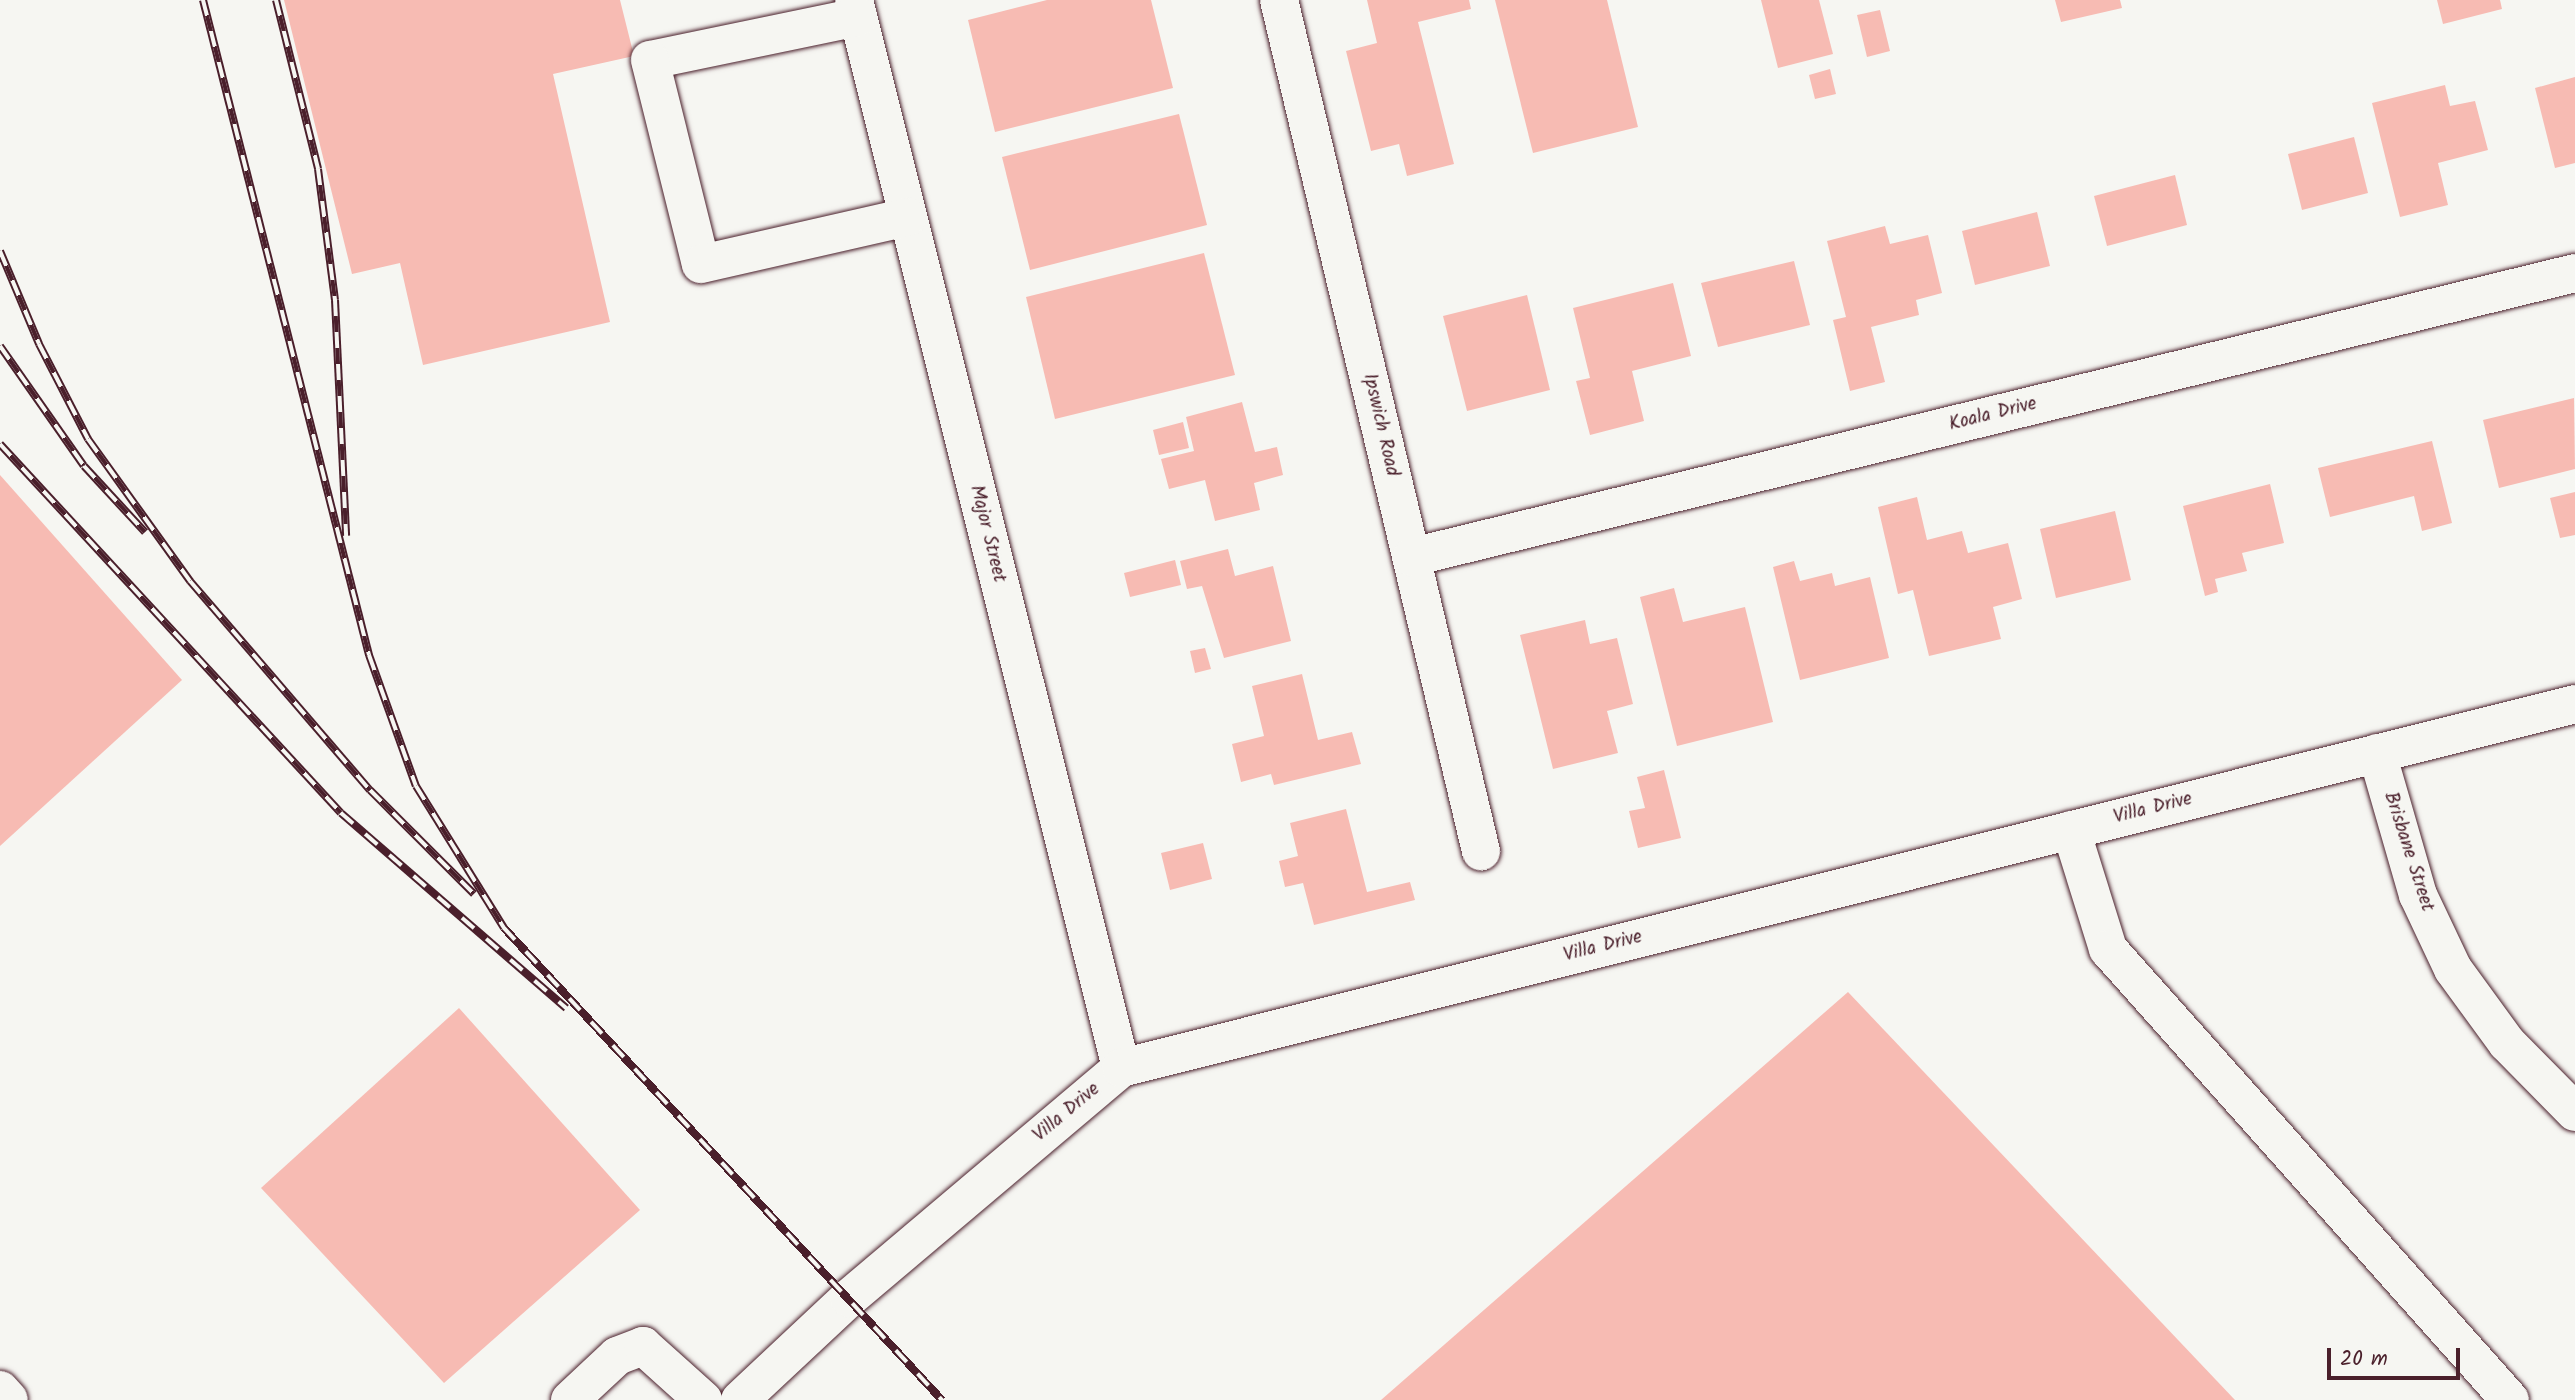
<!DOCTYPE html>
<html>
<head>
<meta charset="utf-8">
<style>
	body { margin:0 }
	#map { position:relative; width:2575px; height:1400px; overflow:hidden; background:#f6f6f2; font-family:Kalam,sans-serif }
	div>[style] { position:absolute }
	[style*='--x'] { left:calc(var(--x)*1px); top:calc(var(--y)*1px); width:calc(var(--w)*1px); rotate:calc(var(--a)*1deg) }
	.building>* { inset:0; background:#f7bbb3 }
	.roads { filter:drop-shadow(0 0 2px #4a1f2b) drop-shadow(0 0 2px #4a1f2b) }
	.minor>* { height:38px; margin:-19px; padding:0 19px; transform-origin:19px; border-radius:19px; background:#f6f6f2 }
	.rail>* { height:8px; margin-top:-4px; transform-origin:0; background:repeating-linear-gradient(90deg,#f6f6f2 0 16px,#4a1f2b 0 32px); box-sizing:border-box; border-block:2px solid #4a1f2b }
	span { translate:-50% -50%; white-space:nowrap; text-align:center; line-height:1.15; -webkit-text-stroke:5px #f6f6f2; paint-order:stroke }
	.street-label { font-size:19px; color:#4a1f2b }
	.scale { position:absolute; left:2327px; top:1348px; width:133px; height:32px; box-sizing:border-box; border:4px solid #4a1f2b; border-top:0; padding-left:9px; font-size:21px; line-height:24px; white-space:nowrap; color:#4a1f2b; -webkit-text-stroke:5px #f6f6f2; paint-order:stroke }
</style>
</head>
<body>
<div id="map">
	<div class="building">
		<div style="clip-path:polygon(284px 0,620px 0,634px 56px,553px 74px,610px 322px,423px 365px,400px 263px,352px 274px)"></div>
		<div style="clip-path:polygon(1047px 0,1151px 0,1173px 88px,995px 132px,968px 20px)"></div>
		<div style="clip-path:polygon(1367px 0,1469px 0,1471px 9px,1418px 22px,1454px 164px,1407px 176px,1399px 144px,1371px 151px,1346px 51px,1377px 43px)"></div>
		<div style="clip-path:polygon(1495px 0,1607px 0,1638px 127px,1533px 153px)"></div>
		<div style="clip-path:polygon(1761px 0,1819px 0,1833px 54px,1778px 68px)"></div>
		<div style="clip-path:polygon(2055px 0,2120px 0,2122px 8px,2061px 22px)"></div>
		<div style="clip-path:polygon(2437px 0,2500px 0,2502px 9px,2443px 24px)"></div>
		<div style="clip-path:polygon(1880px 10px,1890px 51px,1867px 57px,1857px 15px)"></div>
		<div style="clip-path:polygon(1830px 69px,1836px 94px,1815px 99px,1809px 75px)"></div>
		<div style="clip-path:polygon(2575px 77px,2575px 163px,2555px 168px,2535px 88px)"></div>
		<div style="clip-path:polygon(2445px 85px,2450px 106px,2475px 101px,2488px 150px,2438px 163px,2448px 205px,2400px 217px,2372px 103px)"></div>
		<div style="clip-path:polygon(1179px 114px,1207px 225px,1030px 270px,1002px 157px)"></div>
		<div style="clip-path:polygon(2354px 137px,2368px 193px,2302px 210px,2288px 154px)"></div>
		<div style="clip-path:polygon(2175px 175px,2187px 225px,2107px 246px,2094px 196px)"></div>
		<div style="clip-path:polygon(2037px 212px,2050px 266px,1975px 285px,1962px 231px)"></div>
		<div style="clip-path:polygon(1885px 226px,1890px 244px,1928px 235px,1942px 293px,1916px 300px,1919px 315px,1871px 327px,1885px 382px,1850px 391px,1833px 320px,1846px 317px,1827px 241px)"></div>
		<div style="clip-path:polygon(1204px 253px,1235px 375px,1055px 419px,1026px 297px)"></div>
		<div style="clip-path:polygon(1794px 261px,1810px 325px,1718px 347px,1701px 283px)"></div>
		<div style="clip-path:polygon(1673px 283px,1691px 356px,1632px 371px,1644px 421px,1590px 435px,1576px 381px,1590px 378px,1573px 308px)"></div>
		<div style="clip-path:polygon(1527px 295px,1550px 390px,1467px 411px,1443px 316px)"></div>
		<div style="clip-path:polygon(2574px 398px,2575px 469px,2499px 488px,2483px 420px)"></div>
		<div style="clip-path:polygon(1242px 402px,1255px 452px,1277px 447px,1283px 475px,1254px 483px,1260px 510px,1215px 521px,1205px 480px,1169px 489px,1161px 459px,1194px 451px,1186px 417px)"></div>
		<div style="clip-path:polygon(1183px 422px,1189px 448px,1159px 455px,1153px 430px)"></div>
		<div style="clip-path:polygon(2432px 441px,2452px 523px,2422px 531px,2414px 496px,2330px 517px,2318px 468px)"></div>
		<div style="clip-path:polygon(0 475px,182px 680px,0 846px)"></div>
		<div style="clip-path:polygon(2270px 484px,2284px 543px,2242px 553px,2247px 571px,2215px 579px,2218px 592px,2205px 596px,2183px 506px)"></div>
		<div style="clip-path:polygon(2575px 492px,2575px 535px,2560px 538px,2550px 498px)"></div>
		<div style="clip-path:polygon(1917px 497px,1927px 540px,1962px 531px,1968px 553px,2008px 543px,2022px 599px,1993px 607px,2001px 639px,1929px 656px,1913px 590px,1898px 594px,1878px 507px)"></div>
		<div style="clip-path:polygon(2115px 511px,2131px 580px,2056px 598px,2040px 529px)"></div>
		<div style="clip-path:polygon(1228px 549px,1235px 576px,1273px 566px,1291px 641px,1224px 658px,1202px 586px,1187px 589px,1180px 561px)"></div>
		<div style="clip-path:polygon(1175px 560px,1181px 585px,1130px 597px,1124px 573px)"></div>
		<div style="clip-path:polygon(1794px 561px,1800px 581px,1832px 573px,1835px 586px,1870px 577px,1889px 658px,1800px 680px,1773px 567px)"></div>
		<div style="clip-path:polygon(1674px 588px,1683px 622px,1745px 607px,1773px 722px,1677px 746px,1640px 597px)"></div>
		<div style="clip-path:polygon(1585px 620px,1590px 644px,1617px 638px,1633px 704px,1607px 711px,1618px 753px,1553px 769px,1520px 635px)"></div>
		<div style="clip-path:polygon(1205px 648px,1211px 669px,1195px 673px,1190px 651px)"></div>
		<div style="clip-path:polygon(1302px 674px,1318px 740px,1352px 732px,1361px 764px,1274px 785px,1271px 774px,1241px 782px,1232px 744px,1264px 736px,1252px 686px)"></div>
		<div style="clip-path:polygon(1664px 770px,1681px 838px,1638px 848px,1629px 811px,1645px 808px,1637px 777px)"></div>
		<div style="clip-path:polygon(1346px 809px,1367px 892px,1410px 882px,1415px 900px,1314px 925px,1303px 883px,1285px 887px,1279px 861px,1298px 856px,1290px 823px)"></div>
		<div style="clip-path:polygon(1203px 843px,1212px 879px,1170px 890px,1161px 853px)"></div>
		<div style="clip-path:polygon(1848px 992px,2235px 1400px,1381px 1400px)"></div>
		<div style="clip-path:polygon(459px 1008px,640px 1210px,444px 1383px,261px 1188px)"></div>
	</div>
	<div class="roads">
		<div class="minor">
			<div style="--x:854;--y:0;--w:1101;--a:75.96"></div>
			<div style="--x:1279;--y:0;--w:875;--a:76.65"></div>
			<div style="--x:858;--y:17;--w:212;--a:168.3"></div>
			<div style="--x:650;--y:60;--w:210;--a:76"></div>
			<div style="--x:701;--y:264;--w:212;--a:-12.8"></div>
			<div style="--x:1412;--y:557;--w:1197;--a:-13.72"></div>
			<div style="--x:2377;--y:753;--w:148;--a:73.9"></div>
			<div style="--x:2418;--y:895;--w:82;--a:64.7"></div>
			<div style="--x:2453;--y:969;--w:92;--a:53.9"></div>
			<div style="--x:2507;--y:1043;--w:97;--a:45.4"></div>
			<div style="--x:2071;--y:830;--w:125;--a:72.7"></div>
			<div style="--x:2108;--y:949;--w:604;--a:48.29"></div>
			<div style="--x:0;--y:1390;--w:13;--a:48"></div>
			<div style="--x:570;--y:1400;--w:64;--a:-43.1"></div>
			<div style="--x:617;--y:1356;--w:28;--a:-21"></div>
			<div style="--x:643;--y:1346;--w:81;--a:42"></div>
			<div style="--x:740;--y:1400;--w:149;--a:-43.1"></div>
			<div style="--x:849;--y:1298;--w:356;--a:-40.2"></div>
			<div style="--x:1121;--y:1068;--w:1499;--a:-14.05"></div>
		</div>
	</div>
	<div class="rail">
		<div style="--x:203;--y:0;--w:676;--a:75.78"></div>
		<div style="--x:369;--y:655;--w:139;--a:70.3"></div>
		<div style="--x:416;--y:786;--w:167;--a:58.2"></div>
		<div style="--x:504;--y:928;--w:644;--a:47.14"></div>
		<div style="--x:276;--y:0;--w:174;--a:76"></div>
		<div style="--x:318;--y:169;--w:132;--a:82.6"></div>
		<div style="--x:335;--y:300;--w:236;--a:87.3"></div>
		<div style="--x:0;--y:251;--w:101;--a:67.2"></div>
		<div style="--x:39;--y:344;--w:107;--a:62.7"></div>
		<div style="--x:88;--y:439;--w:175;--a:54.3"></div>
		<div style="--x:190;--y:581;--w:276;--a:49.3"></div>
		<div style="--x:370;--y:790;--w:147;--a:45"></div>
		<div style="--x:0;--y:346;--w:146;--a:55"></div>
		<div style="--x:84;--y:466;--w:90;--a:47.3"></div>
		<div style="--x:0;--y:444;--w:502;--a:47.26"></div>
		<div style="--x:341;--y:813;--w:298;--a:40.9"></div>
	</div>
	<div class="street-label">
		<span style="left:1993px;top:415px;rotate:-14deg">Koala Drive</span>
		<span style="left:1380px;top:425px;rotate:77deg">Ipswich Road</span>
		<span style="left:987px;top:534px;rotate:76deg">Major Street</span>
		<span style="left:2153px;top:809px;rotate:-14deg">Villa Drive</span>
		<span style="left:2408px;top:852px;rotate:72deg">Brisbane Street</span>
		<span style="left:1603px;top:947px;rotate:-14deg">Villa Drive</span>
		<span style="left:1067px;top:1113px;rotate:-40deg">Villa Drive</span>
	</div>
	<div class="scale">20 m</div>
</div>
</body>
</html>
